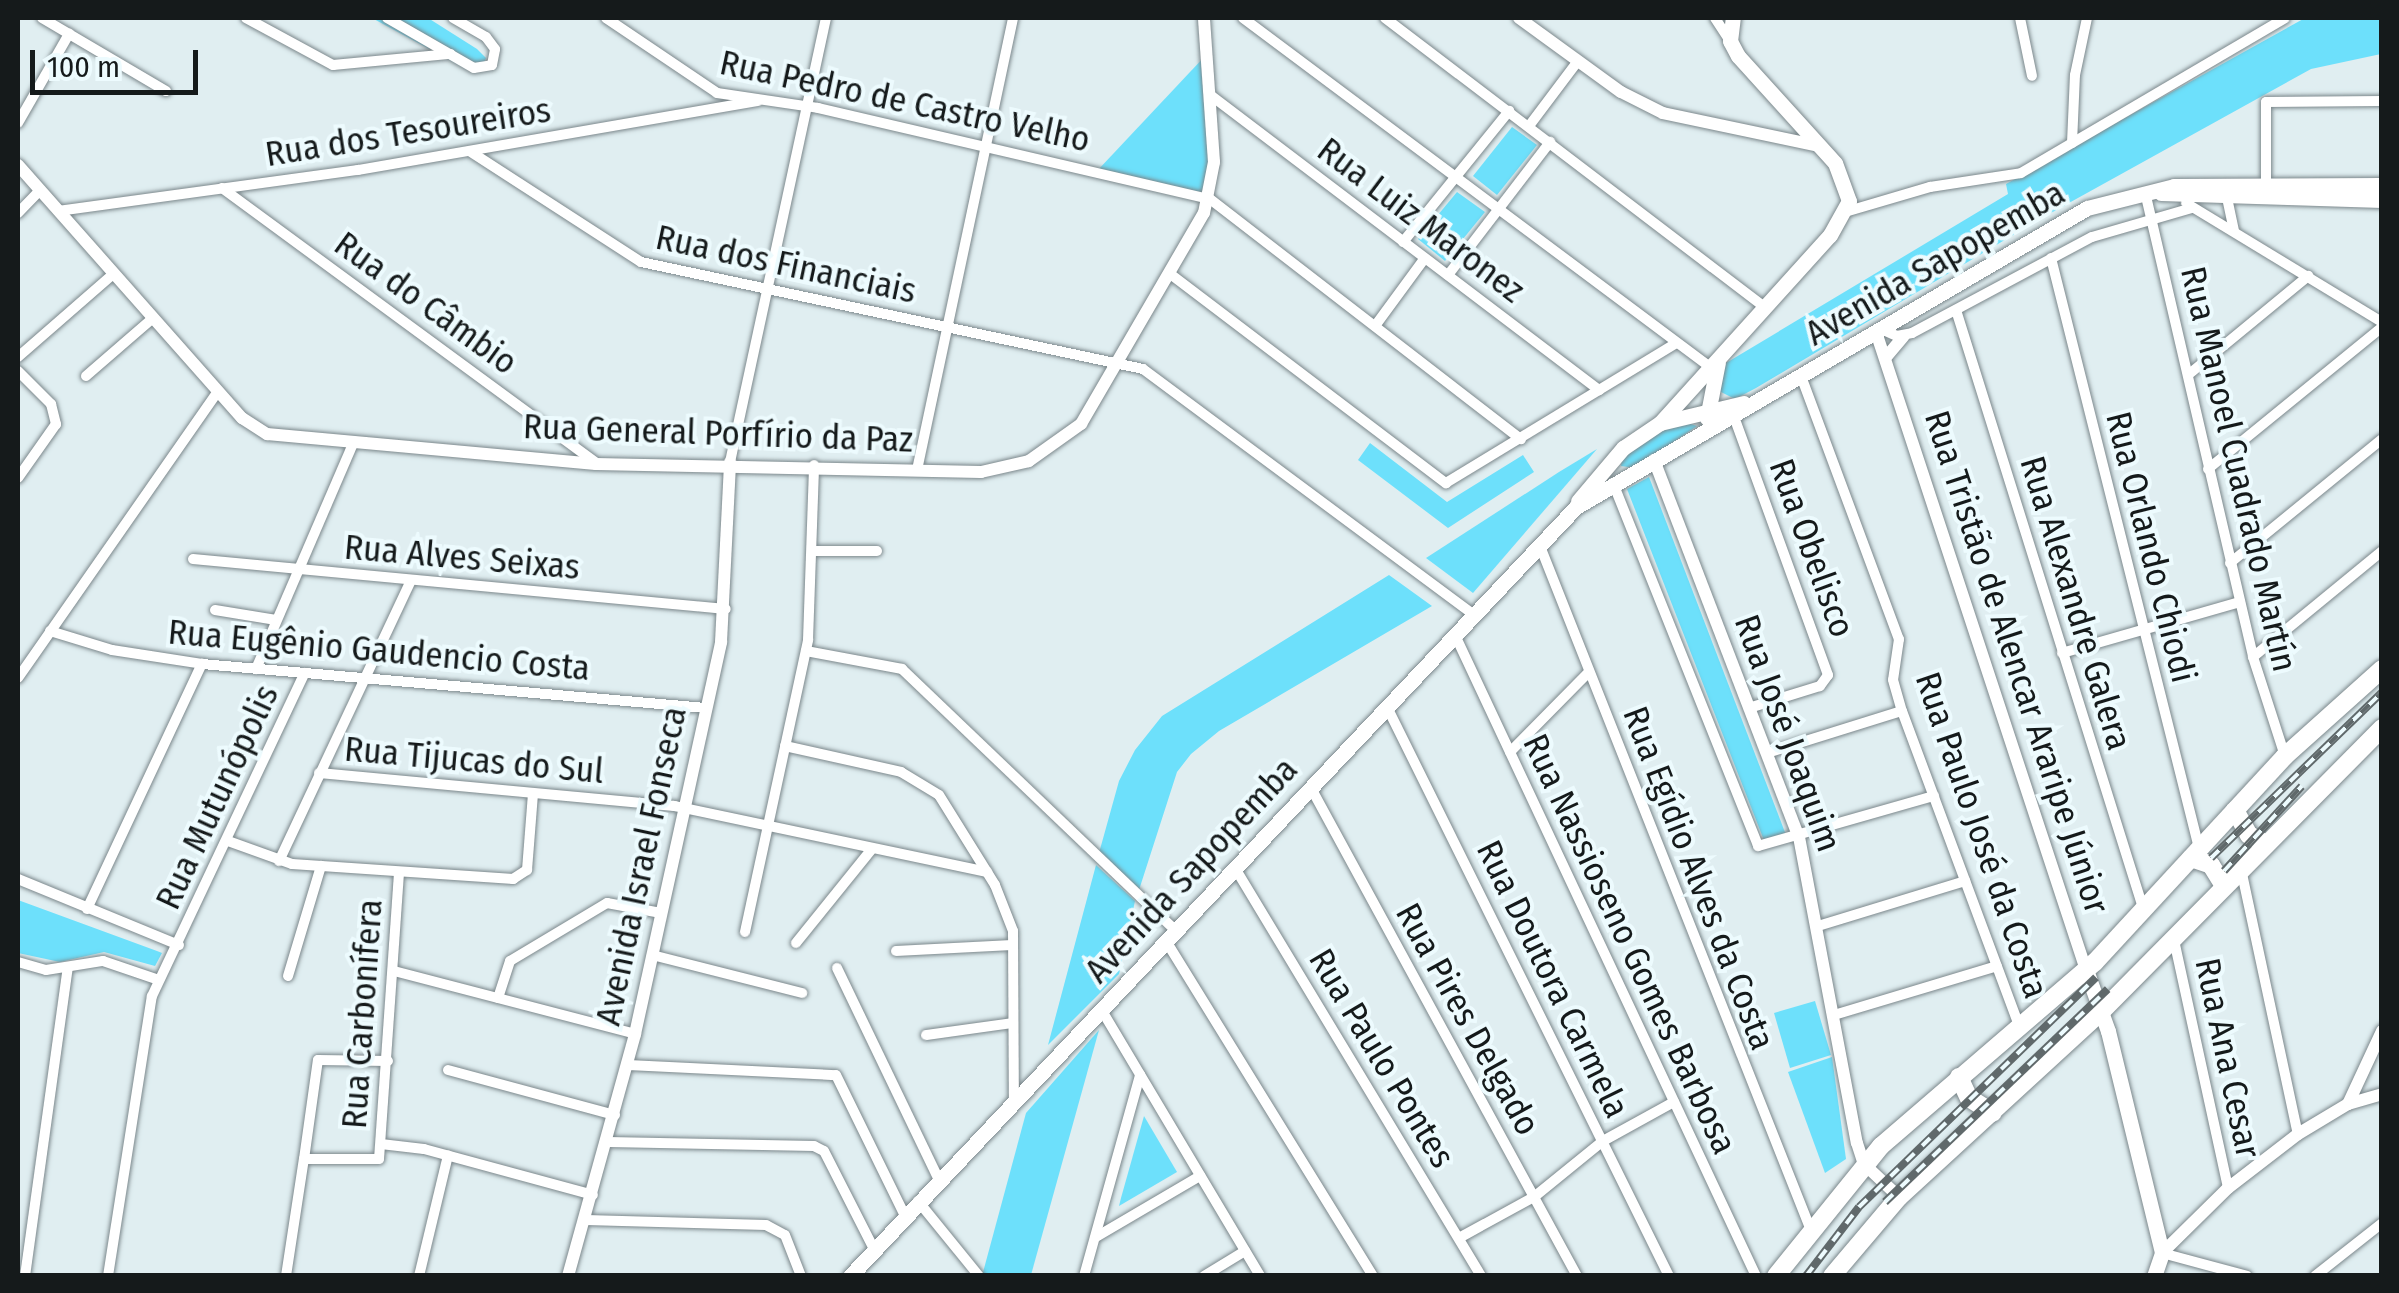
<!DOCTYPE html>
<html>
<head>
<meta charset="utf-8">
<style>
	body { margin:0 }
	#map { position:relative; width:2399px; height:1293px; overflow:hidden; background:#e0eef1; font-family:"Fira Sans Condensed",sans-serif }
	div>[style] { position:absolute }
	[style*='--x'] { left:calc(var(--x)*1px); top:calc(var(--y)*1px); width:calc(var(--w)*1px); rotate:calc(var(--a)*1deg) }
	.green>* { inset:0; background:#6de0fb }
	.roads { filter:drop-shadow(0 0 2px #7b878b) drop-shadow(0 0 2px #7b878b) }
	.minor>* { height:10px; margin:-5px; padding:0 5px; transform-origin:5px; border-radius:5px; background:#fff }
	.tertiary>* { height:12px; margin:-6px; padding:0 6px; transform-origin:6px; border-radius:6px; background:#fff }
	.secondary>* { height:15px; margin:-7.5px; padding:0 7.5px; transform-origin:7.5px; border-radius:7.5px; background:#fff }
	.primary>* { height:18px; margin:-9px; padding:0 9px; transform-origin:9px; border-radius:9px; background:#fff }
	.rail>* { height:8px; margin-top:-4px; transform-origin:0; background:repeating-linear-gradient(90deg,#edfbfe 0 11px,#60696b 0 22px); box-sizing:border-box; border-block:2px solid #60696b }
	span { translate:-50% -50%; white-space:nowrap; text-align:center; line-height:1.15; -webkit-text-stroke:8px #edfbfe; paint-order:stroke }
	.street-label { font-size:35px; color:#151a1b }
	.frame { position:absolute; inset:0; border:20px solid #151a1b; pointer-events:none }
	.scale { position:absolute; left:30px; top:50px; width:168px; height:45px; box-sizing:border-box; border:5px solid #151a1b; border-top:0; padding-left:12px; font-size:30px; line-height:35px; white-space:nowrap; color:#151a1b; -webkit-text-stroke:8px #edfbfe; paint-order:stroke }
</style>
</head>
<body>
<div id="map">
	<div class="green">
		<div style="clip-path:polygon(372px 18px,428px 18px,477px 49px,486px 58px,481px 70px,468px 70px)"></div>
		<div style="clip-path:polygon(2305px 18px,2381px 18px,2381px 54px,2311px 69px,2040px 219px,1756px 388px,1735px 399px,1719px 391px,1726px 363px,2008px 194px,2006px 184px)"></div>
		<div style="clip-path:polygon(1206px 55px,1210px 199px,1097px 171px)"></div>
		<div style="clip-path:polygon(1512px 127px,1537px 145px,1497px 195px,1473px 176px)"></div>
		<div style="clip-path:polygon(1457px 192px,1485px 212px,1445px 261px,1418px 239px)"></div>
		<div style="clip-path:polygon(1678px 420px,1697px 426px,1635px 468px,1621px 466px,1622px 457px)"></div>
		<div style="clip-path:polygon(1370px 443px,1447px 502px,1523px 455px,1534px 472px,1448px 528px,1358px 460px)"></div>
		<div style="clip-path:polygon(1597px 449px,1473px 593px,1426px 558px,1559px 472px)"></div>
		<div style="clip-path:polygon(1649px 477px,1786px 835px,1765px 843px,1627px 489px)"></div>
		<div style="clip-path:polygon(1389px 575px,1432px 606px,1219px 731px,1191px 754px,1177px 772px,1139px 890px,1099px 853px,1119px 781px,1135px 750px,1162px 716px)"></div>
		<div style="clip-path:polygon(1096px 865px,1135px 901px,1119px 974px,1048px 1045px)"></div>
		<div style="clip-path:polygon(18px 900px,157px 951px,162px 953px,155px 966px,104px 952px,60px 962px,18px 953px)"></div>
		<div style="clip-path:polygon(1815px 1001px,1831px 1055px,1790px 1068px,1774px 1013px)"></div>
		<div style="clip-path:polygon(1099px 1030px,1031px 1275px,982px 1276px,1026px 1113px)"></div>
		<div style="clip-path:polygon(1832px 1057px,1846px 1159px,1825px 1173px,1788px 1072px)"></div>
		<div style="clip-path:polygon(1144px 1116px,1177px 1172px,1119px 1206px,1121px 1198px)"></div>
	</div>
	<div class="roads">
		<div class="minor">
			<div style="--x:42;--y:18;--w:144;--a:30.5"></div>
			<div style="--x:246;--y:18;--w:99;--a:28.4"></div>
			<div style="--x:333;--y:65;--w:118;--a:-5.4"></div>
			<div style="--x:387;--y:18;--w:100;--a:29.9"></div>
			<div style="--x:474;--y:68;--w:18;--a:-9"></div>
			<div style="--x:492;--y:65;--w:16;--a:-79"></div>
			<div style="--x:495;--y:49;--w:15;--a:-127"></div>
			<div style="--x:486;--y:37;--w:38;--a:-150"></div>
			<div style="--x:606;--y:18;--w:134;--a:34"></div>
			<div style="--x:717;--y:93;--w:102;--a:8.4"></div>
			<div style="--x:818;--y:108;--w:402;--a:13.1"></div>
			<div style="--x:1210;--y:199;--w:393;--a:37.7"></div>
			<div style="--x:1243;--y:18;--w:583;--a:36.77"></div>
			<div style="--x:1385;--y:18;--w:477;--a:37.3"></div>
			<div style="--x:1715;--y:18;--w:27;--a:57"></div>
			<div style="--x:2020;--y:18;--w:59;--a:78.3"></div>
			<div style="--x:1209;--y:94;--w:490;--a:37.2"></div>
			<div style="--x:18;--y:123;--w:103;--a:-60.2"></div>
			<div style="--x:1529;--y:126;--w:81;--a:-53"></div>
			<div style="--x:2072;--y:143;--w:68;--a:-87.5"></div>
			<div style="--x:2075;--y:75;--w:58;--a:-78.1"></div>
			<div style="--x:471;--y:152;--w:202;--a:32.9"></div>
			<div style="--x:641;--y:262;--w:513;--a:12.03"></div>
			<div style="--x:1143;--y:369;--w:412;--a:36.6"></div>
			<div style="--x:2266;--y:184;--w:82;--a:-90"></div>
			<div style="--x:2266;--y:102;--w:116;--a:-0.5"></div>
			<div style="--x:222;--y:188;--w:463;--a:36.3"></div>
			<div style="--x:2145;--y:192;--w:477;--a:76.9"></div>
			<div style="--x:2253;--y:657;--w:104;--a:72.1"></div>
			<div style="--x:2226;--y:193;--w:38;--a:78"></div>
			<div style="--x:2186;--y:203;--w:229;--a:31.3"></div>
			<div style="--x:58;--y:211;--w:303;--a:-7.8"></div>
			<div style="--x:358;--y:170;--w:406;--a:-9.8"></div>
			<div style="--x:1845;--y:212;--w:89;--a:-16.4"></div>
			<div style="--x:1930;--y:187;--w:92;--a:-8.7"></div>
			<div style="--x:2021;--y:173;--w:306;--a:-30.4"></div>
			<div style="--x:18;--y:213;--w:32;--a:-46"></div>
			<div style="--x:1403;--y:242;--w:169;--a:-51"></div>
			<div style="--x:2051;--y:258;--w:608;--a:75.92"></div>
			<div style="--x:1169;--y:273;--w:348;--a:37.2"></div>
			<div style="--x:1446;--y:483;--w:268;--a:-31.3"></div>
			<div style="--x:1448;--y:275;--w:168;--a:-52.5"></div>
			<div style="--x:1956;--y:310;--w:630;--a:72.63"></div>
			<div style="--x:1375;--y:326;--w:84;--a:-53.7"></div>
			<div style="--x:1881;--y:329;--w:17;--a:24"></div>
			<div style="--x:1897;--y:336;--w:15;--a:-11"></div>
			<div style="--x:1912;--y:333;--w:204;--a:-28.1"></div>
			<div style="--x:2092;--y:237;--w:104;--a:-16.2"></div>
			<div style="--x:18;--y:357;--w:126;--a:-41.1"></div>
			<div style="--x:18;--y:371;--w:47;--a:45"></div>
			<div style="--x:51;--y:404;--w:21;--a:76"></div>
			<div style="--x:56;--y:424;--w:66;--a:125.1"></div>
			<div style="--x:2188;--y:375;--w:156;--a:-39.5"></div>
			<div style="--x:86;--y:376;--w:89;--a:-40.9"></div>
			<div style="--x:1801;--y:376;--w:281;--a:69.6"></div>
			<div style="--x:1899;--y:639;--w:41;--a:98.3"></div>
			<div style="--x:1893;--y:680;--w:32;--a:74"></div>
			<div style="--x:1902;--y:711;--w:338;--a:69.6"></div>
			<div style="--x:1733;--y:414;--w:278;--a:70"></div>
			<div style="--x:1828;--y:675;--w:14;--a:126"></div>
			<div style="--x:1820;--y:686;--w:74;--a:162.8"></div>
			<div style="--x:730;--y:462;--w:454;--a:-77.8"></div>
			<div style="--x:2208;--y:469;--w:225;--a:-39.2"></div>
			<div style="--x:917;--y:470;--w:462;--a:-78"></div>
			<div style="--x:1613;--y:483;--w:391;--a:68.2"></div>
			<div style="--x:1758;--y:846;--w:183;--a:-15.9"></div>
			<div style="--x:1540;--y:546;--w:734;--a:68.4"></div>
			<div style="--x:813;--y:551;--w:64;--a:0"></div>
			<div style="--x:193;--y:559;--w:535;--a:5.36"></div>
			<div style="--x:2230;--y:563;--w:196;--a:-39.2"></div>
			<div style="--x:215;--y:610;--w:62;--a:9.3"></div>
			<div style="--x:50;--y:631;--w:65;--a:17"></div>
			<div style="--x:112;--y:650;--w:91;--a:8.8"></div>
			<div style="--x:202;--y:664;--w:506;--a:4.99"></div>
			<div style="--x:1455;--y:635;--w:708;--a:64.85"></div>
			<div style="--x:806;--y:651;--w:98;--a:10.6"></div>
			<div style="--x:902;--y:669;--w:379;--a:43.7"></div>
			<div style="--x:2062;--y:653;--w:185;--a:-16"></div>
			<div style="--x:2253;--y:657;--w:167;--a:-39.4"></div>
			<div style="--x:256;--y:669;--w:245;--a:-66.7"></div>
			<div style="--x:18;--y:678;--w:350;--a:-55.1"></div>
			<div style="--x:1387;--y:707;--w:635;--a:63.64"></div>
			<div style="--x:785;--y:746;--w:119;--a:12.6"></div>
			<div style="--x:901;--y:772;--w:44;--a:31.2"></div>
			<div style="--x:939;--y:795;--w:106;--a:58.1"></div>
			<div style="--x:995;--y:885;--w:49;--a:68.6"></div>
			<div style="--x:1013;--y:931;--w:170;--a:89.7"></div>
			<div style="--x:1510;--y:752;--w:112;--a:-45.4"></div>
			<div style="--x:1767;--y:753;--w:141;--a:-17.3"></div>
			<div style="--x:319;--y:773;--w:357;--a:5.3"></div>
			<div style="--x:674;--y:806;--w:320;--a:11.9"></div>
			<div style="--x:1311;--y:788;--w:556;--a:61.41"></div>
			<div style="--x:228;--y:841;--w:68;--a:19.8"></div>
			<div style="--x:292;--y:864;--w:222;--a:3.9"></div>
			<div style="--x:513;--y:879;--w:17;--a:-33"></div>
			<div style="--x:527;--y:870;--w:76;--a:-85.5"></div>
			<div style="--x:279;--y:861;--w:310;--a:-64.8"></div>
			<div style="--x:1235;--y:868;--w:476;--a:58.9"></div>
			<div style="--x:2241;--y:869;--w:271;--a:77.9"></div>
			<div style="--x:18;--y:879;--w:174;--a:22.3"></div>
			<div style="--x:87;--y:909;--w:271;--a:-64.9"></div>
			<div style="--x:1818;--y:926;--w:154;--a:-17"></div>
			<div style="--x:745;--y:932;--w:299;--a:-77.8"></div>
			<div style="--x:808;--y:640;--w:175;--a:-88"></div>
			<div style="--x:2174;--y:940;--w:254;--a:77.7"></div>
			<div style="--x:1166;--y:941;--w:394;--a:58.3"></div>
			<div style="--x:796;--y:943;--w:119;--a:-51.1"></div>
			<div style="--x:896;--y:951;--w:116;--a:-3"></div>
			<div style="--x:652;--y:955;--w:155;--a:14.2"></div>
			<div style="--x:18;--y:962;--w:29;--a:16"></div>
			<div style="--x:46;--y:970;--w:58;--a:-9"></div>
			<div style="--x:103;--y:961;--w:59;--a:18.7"></div>
			<div style="--x:837;--y:968;--w:235;--a:64.3"></div>
			<div style="--x:394;--y:971;--w:249;--a:14.6"></div>
			<div style="--x:288;--y:976;--w:115;--a:-73.3"></div>
			<div style="--x:498;--y:998;--w:39;--a:-72"></div>
			<div style="--x:510;--y:961;--w:113;--a:-30.9"></div>
			<div style="--x:607;--y:903;--w:55;--a:10.5"></div>
			<div style="--x:1101;--y:1009;--w:311;--a:59.2"></div>
			<div style="--x:1834;--y:1015;--w:170;--a:-16.7"></div>
			<div style="--x:926;--y:1035;--w:87;--a:-7.9"></div>
			<div style="--x:628;--y:1065;--w:208;--a:2.8"></div>
			<div style="--x:836;--y:1075;--w:157;--a:63.9"></div>
			<div style="--x:448;--y:1070;--w:173;--a:15.1"></div>
			<div style="--x:608;--y:1142;--w:206;--a:1.1"></div>
			<div style="--x:814;--y:1146;--w:11;--a:27"></div>
			<div style="--x:824;--y:1151;--w:110;--a:63"></div>
			<div style="--x:381;--y:1144;--w:43;--a:6.6"></div>
			<div style="--x:424;--y:1149;--w:175;--a:15.2"></div>
			<div style="--x:304;--y:1159;--w:100;--a:-82"></div>
			<div style="--x:318;--y:1060;--w:70;--a:0.8"></div>
			<div style="--x:918;--y:1201;--w:97;--a:50.9"></div>
			<div style="--x:586;--y:1220;--w:180;--a:1.6"></div>
			<div style="--x:766;--y:1225;--w:21;--a:28"></div>
			<div style="--x:785;--y:1235;--w:44;--a:68.7"></div>
			<div style="--x:1096;--y:1237;--w:121;--a:-30.4"></div>
			<div style="--x:1459;--y:1238;--w:85;--a:-28.7"></div>
			<div style="--x:1534;--y:1197;--w:89;--a:-39.1"></div>
			<div style="--x:1603;--y:1141;--w:81;--a:-28.8"></div>
			<div style="--x:2162;--y:1253;--w:88;--a:15.1"></div>
			<div style="--x:25;--y:1276;--w:311;--a:-82.1"></div>
			<div style="--x:108;--y:1276;--w:283;--a:-81.1"></div>
			<div style="--x:152;--y:996;--w:357;--a:-64.7"></div>
			<div style="--x:286;--y:1276;--w:118;--a:-81.3"></div>
			<div style="--x:304;--y:1159;--w:75;--a:0"></div>
			<div style="--x:379;--y:1159;--w:287;--a:-86"></div>
			<div style="--x:419;--y:1276;--w:124;--a:-76.5"></div>
			<div style="--x:1084;--y:1276;--w:209;--a:-74.4"></div>
			<div style="--x:1204;--y:1276;--w:48;--a:-31.4"></div>
			<div style="--x:2315;--y:1276;--w:85;--a:-38.3"></div>
		</div>
		<div class="tertiary">
			<div style="--x:1519;--y:18;--w:126;--a:36"></div>
			<div style="--x:1621;--y:92;--w:47;--a:26.6"></div>
			<div style="--x:1663;--y:113;--w:159;--a:11.9"></div>
			<div style="--x:18;--y:165;--w:338;--a:48.5"></div>
			<div style="--x:242;--y:418;--w:30;--a:33"></div>
			<div style="--x:267;--y:434;--w:330;--a:5.2"></div>
			<div style="--x:596;--y:464;--w:385;--a:1.2"></div>
			<div style="--x:981;--y:472;--w:49;--a:-12.9"></div>
			<div style="--x:1029;--y:461;--w:64;--a:-35.4"></div>
			<div style="--x:1081;--y:424;--w:244;--a:-59.8"></div>
			<div style="--x:1204;--y:213;--w:52;--a:-78.9"></div>
			<div style="--x:1214;--y:162;--w:144;--a:-94"></div>
			<div style="--x:1876;--y:332;--w:672;--a:71.78"></div>
			<div style="--x:1887;--y:356;--w:26;--a:-50"></div>
			<div style="--x:1654;--y:460;--w:404;--a:69"></div>
			<div style="--x:1799;--y:837;--w:311;--a:79.3"></div>
			<div style="--x:1857;--y:1143;--w:22;--a:72"></div>
			<div style="--x:1864;--y:1164;--w:48;--a:43.3"></div>
			<div style="--x:2348;--y:1104;--w:81;--a:-65"></div>
			<div style="--x:2162;--y:1253;--w:93;--a:-44.6"></div>
			<div style="--x:2228;--y:1188;--w:88;--a:-37.6"></div>
			<div style="--x:2298;--y:1134;--w:58;--a:-31"></div>
			<div style="--x:2348;--y:1104;--w:35;--a:-16"></div>
			<div style="--x:568;--y:1276;--w:251;--a:-74.5"></div>
			<div style="--x:635;--y:1034;--w:401;--a:-77.6"></div>
			<div style="--x:721;--y:642;--w:180;--a:-87.1"></div>
		</div>
		<div class="secondary">
			<div style="--x:2161;--y:193;--w:221;--a:1.8"></div>
			<div style="--x:1707;--y:418;--w:57;--a:-78.9"></div>
			<div style="--x:1660;--y:423;--w:253;--a:-47.9"></div>
			<div style="--x:1830;--y:235;--w:39;--a:-61"></div>
			<div style="--x:1849;--y:201;--w:40;--a:-110.2"></div>
			<div style="--x:1835;--y:163;--w:144;--a:-132.2"></div>
			<div style="--x:1738;--y:56;--w:17;--a:-118"></div>
			<div style="--x:1730;--y:41;--w:23;--a:-83"></div>
			<div style="--x:1578;--y:501;--w:70;--a:-49.7"></div>
			<div style="--x:1623;--y:448;--w:45;--a:-34"></div>
			<div style="--x:1660;--y:423;--w:86;--a:-13.4"></div>
			<div style="--x:2086;--y:970;--w:65;--a:70.2"></div>
			<div style="--x:2108;--y:1031;--w:228;--a:76.3"></div>
			<div style="--x:2162;--y:1253;--w:24;--a:109"></div>
			<div style="--x:850;--y:1276;--w:1058;--a:-46.65"></div>
			<div style="--x:1576;--y:507;--w:592;--a:-30.33"></div>
			<div style="--x:2087;--y:208;--w:90;--a:-14.2"></div>
			<div style="--x:2174;--y:186;--w:208;--a:-0.3"></div>
		</div>
		<div class="primary">
			<div style="--x:2235;--y:810;--w:29;--a:61"></div>
			<div style="--x:2249;--y:835;--w:17;--a:28"></div>
			<div style="--x:2191;--y:858;--w:21;--a:19"></div>
			<div style="--x:2211;--y:865;--w:25;--a:58"></div>
			<div style="--x:1959;--y:1077;--w:23;--a:65"></div>
			<div style="--x:1969;--y:1098;--w:28;--a:32"></div>
			<div style="--x:1776;--y:1276;--w:167;--a:-51.1"></div>
			<div style="--x:1881;--y:1146;--w:282;--a:-40.7"></div>
			<div style="--x:2095;--y:962;--w:280;--a:-47.3"></div>
			<div style="--x:2285;--y:756;--w:130;--a:-41.9"></div>
			<div style="--x:1832;--y:1276;--w:104;--a:-49.7"></div>
			<div style="--x:1899;--y:1197;--w:275;--a:-42.5"></div>
			<div style="--x:2102;--y:1011;--w:398;--a:-45.3"></div>
		</div>
	</div>
	<div class="rail">
		<div style="--x:2211;--y:858;--w:238;--a:-44.1"></div>
		<div style="--x:2224;--y:871;--w:115;--a:-47.5"></div>
		<div style="--x:1885;--y:1202;--w:308;--a:-43.7"></div>
		<div style="--x:1806;--y:1276;--w:87;--a:-52.5"></div>
		<div style="--x:1859;--y:1207;--w:330;--a:-44.1"></div>
	</div>
	<div class="street-label">
		<span style="left:905px;top:101px;rotate:12deg">Rua Pedro de Castro Velho</span>
		<span style="left:408px;top:132px;rotate:-9deg">Rua dos Tesoureiros</span>
		<span style="left:1421px;top:220px;rotate:37deg">Rua Luiz Maronez</span>
		<span style="left:1935px;top:263px;rotate:-30deg">Avenida Sapopemba</span>
		<span style="left:786px;top:264px;rotate:12deg">Rua dos Financiais</span>
		<span style="left:426px;top:303px;rotate:36deg">Rua do Câmbio</span>
		<span style="left:718px;top:433px;rotate:2deg">Rua General Porfírio da Paz</span>
		<span style="left:2239px;top:469px;rotate:77deg">Rua Manoel Cuadrado Martín</span>
		<span style="left:2151px;top:547px;rotate:76deg">Rua Orlando Chiodi</span>
		<span style="left:1812px;top:548px;rotate:70deg">Rua Obelisco</span>
		<span style="left:462px;top:557px;rotate:5deg">Rua Alves Seixas</span>
		<span style="left:2076px;top:603px;rotate:73deg">Rua Alexandre Galera</span>
		<span style="left:379px;top:650px;rotate:5deg">Rua Eugênio Gaudencio Costa</span>
		<span style="left:2017px;top:662px;rotate:72deg">Rua Tristão de Alencar Araripe Júnior</span>
		<span style="left:1788px;top:733px;rotate:70deg">Rua José Joaquim</span>
		<span style="left:474px;top:760px;rotate:5deg">Rua Tijucas do Sul</span>
		<span style="left:217px;top:797px;rotate:-65deg">Rua Mutunópolis</span>
		<span style="left:1982px;top:835px;rotate:71deg">Rua Paulo José da Costa</span>
		<span style="left:641px;top:866px;rotate:-78deg">Avenida Israel Fonseca</span>
		<span style="left:1191px;top:870px;rotate:-47deg">Avenida Sapopemba</span>
		<span style="left:1699px;top:878px;rotate:69deg">Rua Egídio Alves da Costa</span>
		<span style="left:1630px;top:944px;rotate:65deg">Rua Nassioseno Gomes Barbosa</span>
		<span style="left:1553px;top:979px;rotate:64deg">Rua Doutora Carmela</span>
		<span style="left:362px;top:1014px;rotate:-86deg">Rua Carbonífera</span>
		<span style="left:1468px;top:1019px;rotate:61deg">Rua Pires Delgado</span>
		<span style="left:1382px;top:1058px;rotate:59deg">Rua Paulo Pontes</span>
		<span style="left:2228px;top:1058px;rotate:78deg">Rua Ana Cesar</span>
	</div>
	<div class="frame"></div>
	<div class="scale">100 m</div>
</div>
</body>
</html>
